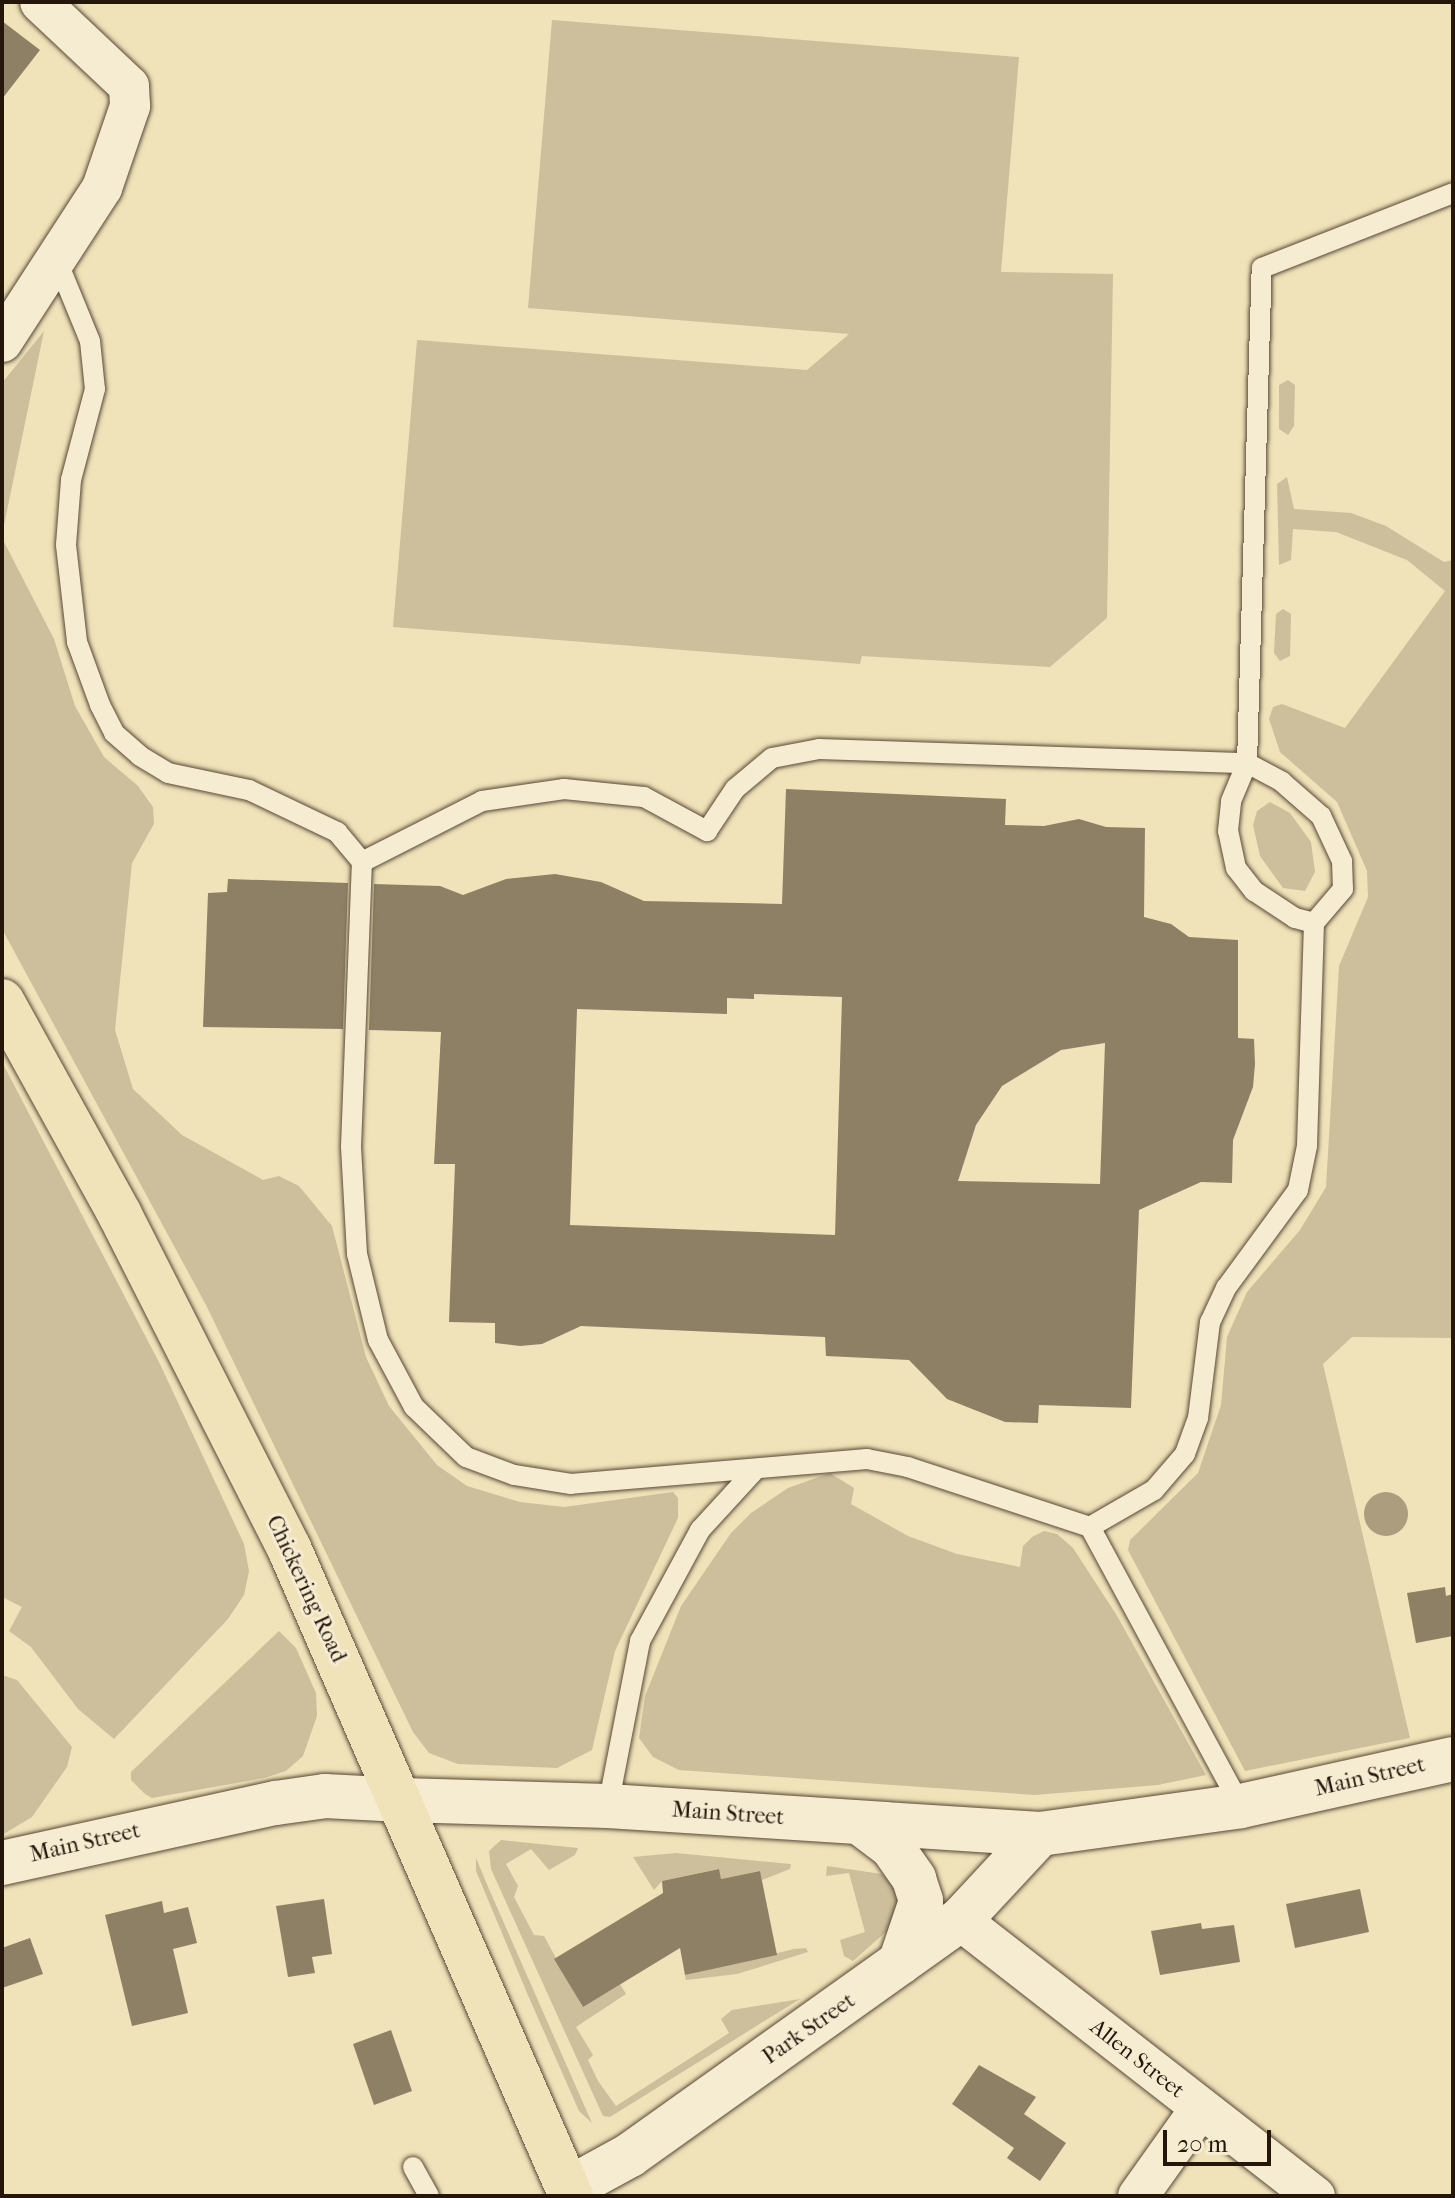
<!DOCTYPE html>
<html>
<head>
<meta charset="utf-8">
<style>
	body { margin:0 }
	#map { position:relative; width:1455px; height:2198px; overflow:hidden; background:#f0e2b9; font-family:"IM FELL French Canon",serif }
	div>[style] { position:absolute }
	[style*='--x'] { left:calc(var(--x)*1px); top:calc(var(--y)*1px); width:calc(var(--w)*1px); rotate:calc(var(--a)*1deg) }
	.green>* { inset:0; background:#cdbf9b }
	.water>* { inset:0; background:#ab9d7e }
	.round { border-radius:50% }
	.building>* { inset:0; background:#8e8065 }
	.roads { filter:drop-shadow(0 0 2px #574936) drop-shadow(0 0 2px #574936) }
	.service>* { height:20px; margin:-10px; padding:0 10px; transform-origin:10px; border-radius:10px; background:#f5ecd2 }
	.minor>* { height:40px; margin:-20px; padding:0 20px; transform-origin:20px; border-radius:20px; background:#f5ecd2 }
	.tertiary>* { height:44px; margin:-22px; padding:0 22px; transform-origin:22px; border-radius:22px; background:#f5ecd2 }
	.secondary>* { height:44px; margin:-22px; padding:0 22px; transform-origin:22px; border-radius:22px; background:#f5ecd2 }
	.primary>* { height:44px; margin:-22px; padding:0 22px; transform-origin:22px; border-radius:22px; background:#f0e2b9 }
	span { translate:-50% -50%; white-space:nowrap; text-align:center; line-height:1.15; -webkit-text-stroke:6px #f5ecd2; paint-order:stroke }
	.street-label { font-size:22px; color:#24160a }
	.frame { position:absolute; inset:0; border:4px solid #24160a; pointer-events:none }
	.scale { position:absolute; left:1163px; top:2130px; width:108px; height:36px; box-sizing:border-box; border:4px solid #24160a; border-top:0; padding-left:10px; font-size:24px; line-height:28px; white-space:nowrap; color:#24160a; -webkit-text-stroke:6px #f5ecd2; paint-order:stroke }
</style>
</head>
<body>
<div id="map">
	<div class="green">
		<div style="clip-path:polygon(552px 20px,1019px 57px,1001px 272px,1113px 274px,1107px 618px,1050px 667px,862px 656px,860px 664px,393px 627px,417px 340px,807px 370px,849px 334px,528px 308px)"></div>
		<div style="clip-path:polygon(44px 331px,2px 535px,2px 383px)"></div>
		<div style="clip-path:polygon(1288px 380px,1295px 385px,1294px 426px,1288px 435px,1279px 429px,1279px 385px)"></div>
		<div style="clip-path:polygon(1287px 477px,1294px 509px,1351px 513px,1386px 526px,1444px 562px,1453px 560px,1453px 1338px,1352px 1337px,1323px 1364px,1410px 1738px,1245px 1771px,1128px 1550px,1130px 1540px,1198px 1473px,1221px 1405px,1227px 1337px,1247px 1292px,1300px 1230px,1326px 1187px,1339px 966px,1368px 897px,1367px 871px,1337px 802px,1280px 752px,1269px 719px,1273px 707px,1282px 704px,1345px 728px,1445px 591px,1407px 560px,1336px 532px,1293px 529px,1291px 560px,1279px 565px,1277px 484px)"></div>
		<div style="clip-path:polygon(2px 538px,54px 639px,75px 706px,104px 757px,138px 786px,153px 807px,154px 824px,132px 863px,115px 1030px,133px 1089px,182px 1135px,263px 1180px,279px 1176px,299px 1186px,332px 1226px,366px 1357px,389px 1406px,437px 1465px,467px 1486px,520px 1502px,564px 1507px,673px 1492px,678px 1498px,678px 1518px,615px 1651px,592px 1750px,557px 1768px,458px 1764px,429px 1753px,413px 1732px,206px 1305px,2px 929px)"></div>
		<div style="clip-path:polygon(1283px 609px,1291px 614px,1290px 656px,1280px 661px,1274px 653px,1276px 614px)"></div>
		<div style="clip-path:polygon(1270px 802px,1290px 813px,1311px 842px,1315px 872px,1305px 891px,1283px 888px,1260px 856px,1253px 825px,1257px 811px)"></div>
		<div style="clip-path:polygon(2px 1062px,160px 1364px,244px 1544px,249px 1571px,244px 1595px,228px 1619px,114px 1739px,78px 1709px,31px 1647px,9px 1631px,22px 1607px,2px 1597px)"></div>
		<div style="clip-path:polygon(830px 1473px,854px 1488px,851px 1504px,908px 1536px,957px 1554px,1020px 1567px,1023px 1546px,1032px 1537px,1044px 1531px,1057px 1534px,1073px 1548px,1116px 1614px,1206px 1775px,1158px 1785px,1035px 1795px,679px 1770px,653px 1757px,639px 1738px,645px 1696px,681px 1606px,731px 1533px,751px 1513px,788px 1488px)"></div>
		<div style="clip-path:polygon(279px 1631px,296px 1648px,316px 1693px,317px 1716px,303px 1756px,286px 1771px,264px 1778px,152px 1798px,145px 1794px,131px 1780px,131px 1772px)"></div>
		<div style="clip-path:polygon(2px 1675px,17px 1680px,72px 1747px,67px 1767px,32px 1817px,2px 1835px)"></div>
		<div style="clip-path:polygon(501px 1840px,578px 1848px,575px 1855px,549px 1870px,531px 1849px,506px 1864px,518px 1886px,514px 1897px,534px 1935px,544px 1936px,582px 2006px,620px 1984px,626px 1994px,576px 2027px,593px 2055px,588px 2060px,598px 2081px,616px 2106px,729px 2033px,721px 2019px,732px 2010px,800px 1999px,610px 2117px,603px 2116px,491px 1869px,489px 1851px)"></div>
		<div style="clip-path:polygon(676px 1853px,791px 1864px,790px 1869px,762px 1880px,759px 1871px,721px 1879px,718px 1869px,662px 1881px,654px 1890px,633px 1857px)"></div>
		<div style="clip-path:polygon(476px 1858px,489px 1889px,592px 2123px,579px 2111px,527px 1993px,476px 1871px)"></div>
		<div style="clip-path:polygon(827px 1866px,882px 1874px,900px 1894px,895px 1924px,853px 1961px,844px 1956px,840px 1940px,865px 1932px,849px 1873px,826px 1876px)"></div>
		<div style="clip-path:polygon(794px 1949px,806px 1948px,808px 1952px,737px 1974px,686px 1980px,685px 1975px)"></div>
	</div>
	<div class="water">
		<div class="round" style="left:1364px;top:1492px;width:44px;height:44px"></div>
	</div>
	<div class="building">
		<div style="clip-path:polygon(2px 21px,40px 50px,2px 99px)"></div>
		<div style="clip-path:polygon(evenodd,786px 789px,1006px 799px,1005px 825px,1044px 826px,1079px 819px,1106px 827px,1145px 828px,1144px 917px,1171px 924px,1189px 937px,1238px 940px,1238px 1038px,1254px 1039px,1255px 1064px,1253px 1087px,1233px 1140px,1232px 1183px,1201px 1182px,1139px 1210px,1131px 1408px,1039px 1405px,1038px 1423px,1005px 1422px,947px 1399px,909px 1360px,826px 1356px,825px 1337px,581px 1326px,542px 1344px,520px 1346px,495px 1343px,495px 1323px,449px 1322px,455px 1164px,434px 1164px,441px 1032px,369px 1030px,374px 884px,440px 886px,463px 895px,506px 879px,555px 874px,601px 882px,644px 901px,782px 904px,786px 789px,754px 994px,842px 997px,835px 1235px,570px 1225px,577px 1009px,727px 1014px,727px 998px,754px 999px,754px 994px,786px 789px,1105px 1043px,1100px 1184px,958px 1181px,976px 1125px,1002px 1086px,1061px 1050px,1105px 1043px)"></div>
		<div style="clip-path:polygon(228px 879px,348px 883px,343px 1029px,203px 1027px,208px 893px,227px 892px)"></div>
		<div style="clip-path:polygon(1445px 1587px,1446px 1596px,1453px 1594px,1453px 1636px,1416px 1643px,1407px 1593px)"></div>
		<div style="clip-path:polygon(719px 1869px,721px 1879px,760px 1871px,777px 1955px,685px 1975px,680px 1948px,583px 2007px,554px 1959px,663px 1893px,662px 1881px)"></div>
		<div style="clip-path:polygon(1360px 1889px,1369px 1932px,1295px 1948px,1286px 1904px)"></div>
		<div style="clip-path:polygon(324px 1899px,332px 1954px,312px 1957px,315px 1973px,288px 1977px,276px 1906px)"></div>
		<div style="clip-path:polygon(162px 1901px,164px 1913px,188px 1907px,197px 1943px,173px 1949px,188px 2013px,132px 2026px,105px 1915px)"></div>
		<div style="clip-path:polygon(1201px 1923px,1202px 1929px,1234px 1925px,1240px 1962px,1160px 1975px,1151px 1931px)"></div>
		<div style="clip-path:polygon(30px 1938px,43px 1974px,2px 1988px,2px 1948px)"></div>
		<div style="clip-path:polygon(391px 2030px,412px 2091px,374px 2105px,353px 2044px)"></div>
		<div style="clip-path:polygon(979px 2065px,1036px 2097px,1024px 2114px,1066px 2143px,1040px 2181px,1007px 2158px,1014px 2148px,952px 2104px)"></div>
	</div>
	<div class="roads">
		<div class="service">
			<div style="--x:58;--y:263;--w:84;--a:67.7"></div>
			<div style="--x:90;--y:341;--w:48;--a:84.1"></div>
			<div style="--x:95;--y:389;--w:94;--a:104.8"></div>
			<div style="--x:71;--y:480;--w:65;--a:94.4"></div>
			<div style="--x:66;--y:545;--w:98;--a:83.5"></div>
			<div style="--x:77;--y:642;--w:67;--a:69.9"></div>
			<div style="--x:100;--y:705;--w:31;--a:63"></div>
			<div style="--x:114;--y:733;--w:35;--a:41"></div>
			<div style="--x:140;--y:756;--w:33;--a:31"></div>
			<div style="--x:168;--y:773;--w:83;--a:11.9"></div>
			<div style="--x:249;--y:790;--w:98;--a:25.5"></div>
			<div style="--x:337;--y:832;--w:39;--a:50"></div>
			<div style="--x:819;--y:749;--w:428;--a:1.9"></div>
			<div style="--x:1247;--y:763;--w:40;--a:28"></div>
			<div style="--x:1282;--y:782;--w:52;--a:41.1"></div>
			<div style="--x:1321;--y:816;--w:50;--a:65"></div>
			<div style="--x:1342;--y:861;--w:28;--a:88"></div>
			<div style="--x:1343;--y:889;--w:45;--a:130.5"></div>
			<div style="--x:1314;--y:923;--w:223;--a:91.8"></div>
			<div style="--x:1307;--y:1146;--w:45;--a:101.6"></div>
			<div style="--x:1298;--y:1190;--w:122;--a:126.3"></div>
			<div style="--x:1226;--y:1288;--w:38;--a:115"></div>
			<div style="--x:1210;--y:1322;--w:97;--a:97.1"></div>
			<div style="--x:1198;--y:1418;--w:38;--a:110"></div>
			<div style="--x:1185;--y:1454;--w:48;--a:130.7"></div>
			<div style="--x:1154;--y:1490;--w:74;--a:150"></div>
			<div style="--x:1090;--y:1527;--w:192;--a:-161.8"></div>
			<div style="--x:908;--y:1467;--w:42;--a:-169"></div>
			<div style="--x:867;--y:1459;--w:297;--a:175.2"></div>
			<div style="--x:571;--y:1484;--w:58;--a:-171"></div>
			<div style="--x:514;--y:1475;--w:51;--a:-159.4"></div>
			<div style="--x:466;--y:1457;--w:72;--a:-136.1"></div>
			<div style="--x:414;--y:1407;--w:76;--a:-118.2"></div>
			<div style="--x:378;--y:1340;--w:89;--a:-103.7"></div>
			<div style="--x:357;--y:1254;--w:107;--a:-93.2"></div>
			<div style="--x:351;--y:1147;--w:285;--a:-87.8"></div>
			<div style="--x:362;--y:862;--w:135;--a:-26.9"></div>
			<div style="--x:482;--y:801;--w:83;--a:-8.3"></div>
			<div style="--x:564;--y:789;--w:80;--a:5.7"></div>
			<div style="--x:644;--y:797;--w:72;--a:28.4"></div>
			<div style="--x:707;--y:831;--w:50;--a:-56.3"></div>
			<div style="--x:735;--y:789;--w:48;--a:-40"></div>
			<div style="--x:772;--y:758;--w:48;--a:-10.8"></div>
			<div style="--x:1314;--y:923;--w:20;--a:-165"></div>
			<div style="--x:1295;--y:918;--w:49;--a:-146.6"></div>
			<div style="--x:1254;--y:891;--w:29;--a:-128"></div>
			<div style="--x:1236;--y:868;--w:38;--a:-102"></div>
			<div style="--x:1228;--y:831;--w:30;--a:-84"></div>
			<div style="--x:1231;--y:801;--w:41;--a:-67.2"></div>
			<div style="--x:1247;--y:763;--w:495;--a:-88.3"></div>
			<div style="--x:1262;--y:268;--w:205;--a:-21.4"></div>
			<div style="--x:1090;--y:1527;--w:317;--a:61.6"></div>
			<div style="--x:608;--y:1806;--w:168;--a:-79"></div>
			<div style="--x:640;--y:1641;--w:126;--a:-61.6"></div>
			<div style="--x:700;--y:1530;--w:81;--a:-47.5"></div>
			<div style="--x:413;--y:2167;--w:33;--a:61"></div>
		</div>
		<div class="minor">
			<div style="--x:2;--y:342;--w:184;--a:-57"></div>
			<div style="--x:102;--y:188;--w:87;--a:-71.1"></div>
			<div style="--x:130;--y:106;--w:20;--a:-93"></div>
			<div style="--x:129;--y:86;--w:122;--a:-136.7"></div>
			<div style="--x:960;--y:1920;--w:450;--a:37.9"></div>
			<div style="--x:1138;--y:2196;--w:107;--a:-54.5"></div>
		</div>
		<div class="tertiary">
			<div style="--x:2;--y:1863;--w:280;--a:-12.4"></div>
			<div style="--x:276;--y:1803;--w:49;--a:-8.1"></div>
			<div style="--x:325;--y:1796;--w:77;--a:3"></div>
		</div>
		<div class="secondary">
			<div style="--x:402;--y:1800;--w:206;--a:1.7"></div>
			<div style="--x:608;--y:1806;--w:433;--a:3.7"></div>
			<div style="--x:1040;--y:1834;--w:203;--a:-7.9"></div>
			<div style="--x:1241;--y:1806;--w:217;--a:-12.5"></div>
			<div style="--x:863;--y:1825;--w:36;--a:37"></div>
			<div style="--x:892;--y:1847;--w:39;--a:55"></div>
			<div style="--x:914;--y:1879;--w:23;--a:72"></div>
			<div style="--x:921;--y:1901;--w:65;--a:108.7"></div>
			<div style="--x:568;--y:2189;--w:71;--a:-28.7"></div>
			<div style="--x:630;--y:2155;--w:405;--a:-35.5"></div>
			<div style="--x:960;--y:1920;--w:117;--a:-47.1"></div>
		</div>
		<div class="primary">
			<div style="--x:2;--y:1001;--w:244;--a:61.1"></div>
			<div style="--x:120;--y:1215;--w:373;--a:63.1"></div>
			<div style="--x:289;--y:1548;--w:707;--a:66.48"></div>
		</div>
	</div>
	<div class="street-label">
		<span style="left:306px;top:1589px;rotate:65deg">Chickering Road</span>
		<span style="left:1370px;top:1777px;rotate:-13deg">Main Street</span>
		<span style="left:728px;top:1814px;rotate:4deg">Main Street</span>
		<span style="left:85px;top:1843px;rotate:-13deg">Main Street</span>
		<span style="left:809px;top:2029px;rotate:-35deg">Park Street</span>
		<span style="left:1137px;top:2059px;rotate:38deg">Allen Street</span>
	</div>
	<div class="frame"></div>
	<div class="scale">20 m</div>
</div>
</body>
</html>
